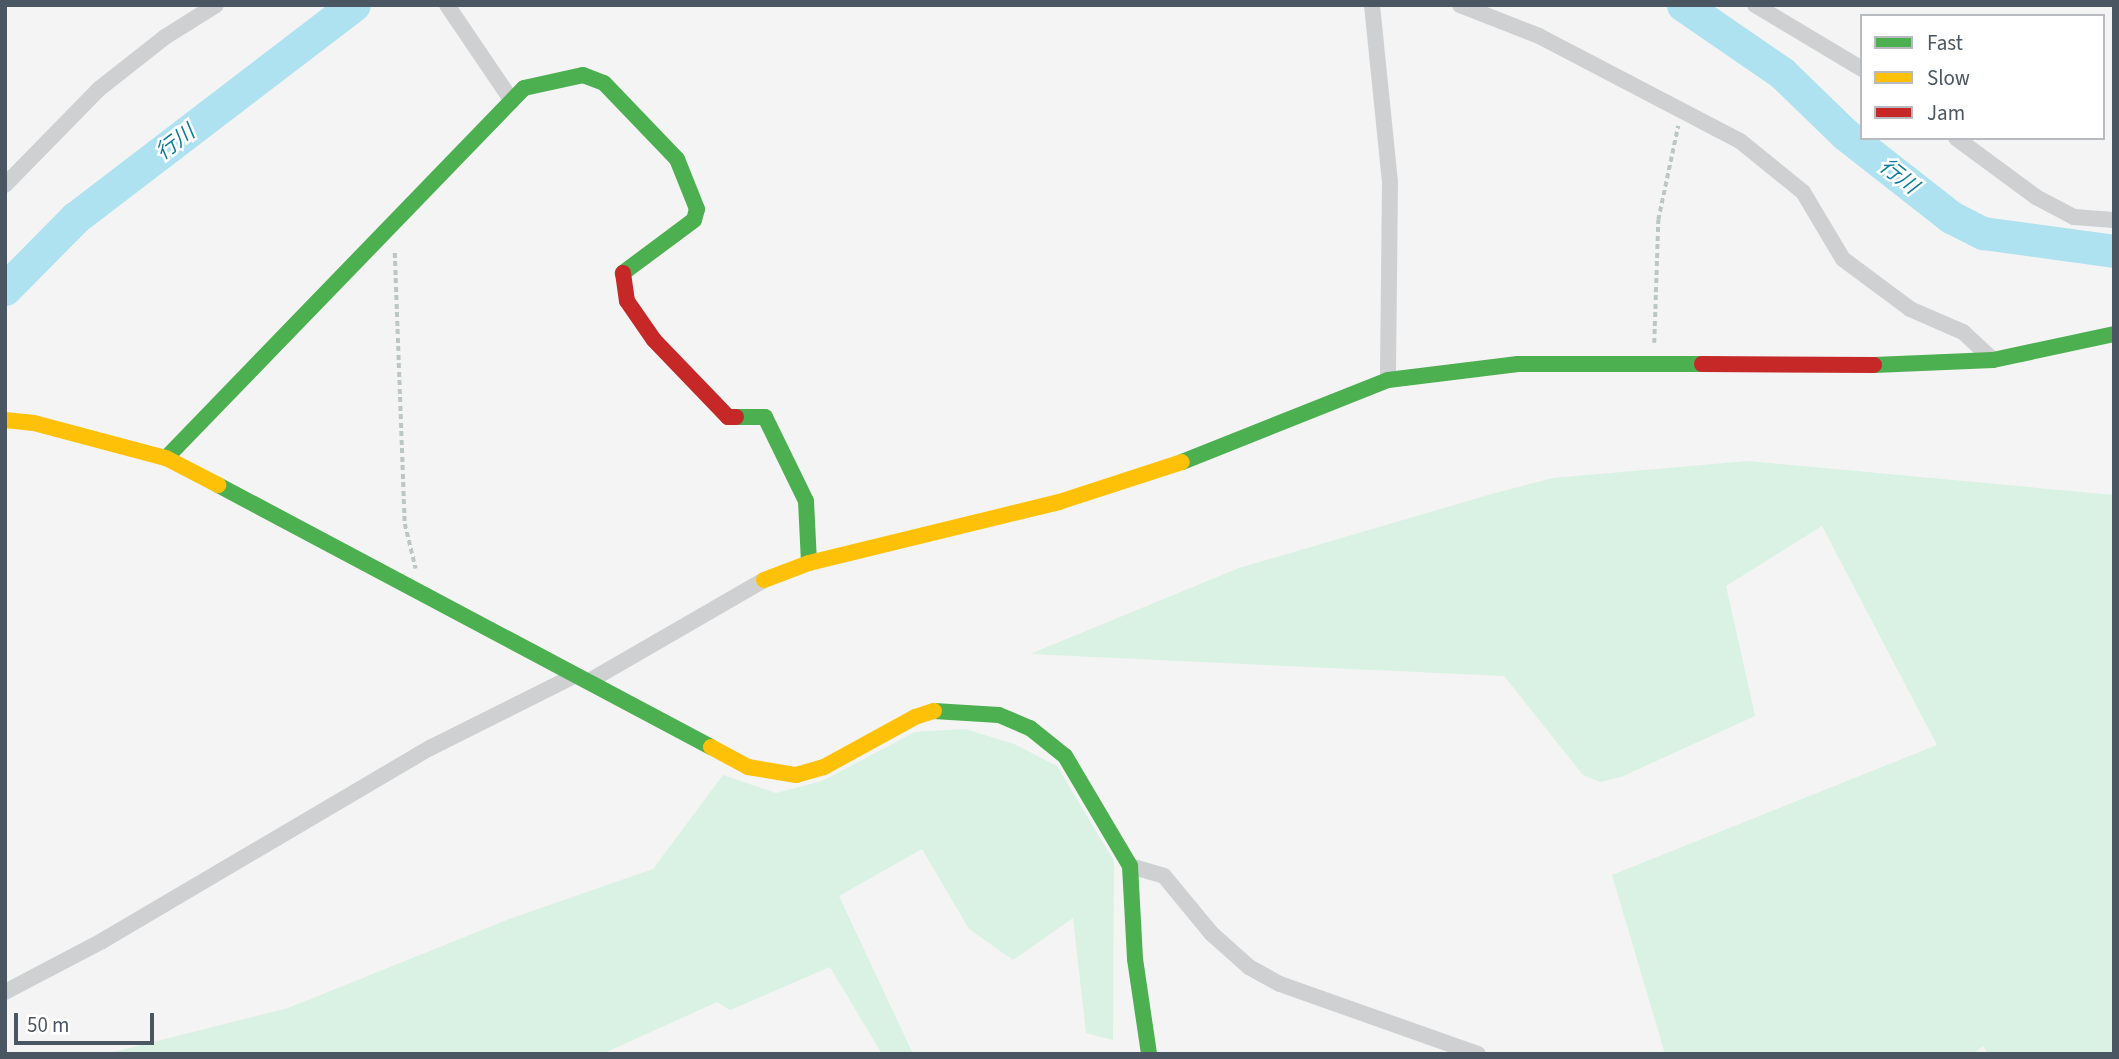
<!DOCTYPE html>
<html>
<head>
<meta charset="utf-8">
<style>
	body { margin:0 }
	#map { position:relative; width:2119px; height:1059px; overflow:hidden; background:#f4f4f4; font-family:"Source Sans 3","Noto Sans JP",sans-serif }
	div>[style] { position:absolute }
	[style*='--x'] { left:calc(var(--x)*1px); top:calc(var(--y)*1px); width:calc(var(--w)*1px); rotate:calc(var(--a)*1deg) }
	.green>* { inset:0; background:#d9f2e3 }
	.river>* { height:33px; margin:-16.5px; padding:0 16.5px; transform-origin:16.5px; border-radius:16.5px; background:#aee2f0 }
	.path>* { height:3.5px; margin-top:-1.75px; transform-origin:0; background:repeating-linear-gradient(90deg,#bcc7c4 0 5px,transparent 0 8.5px) }
	.street>* { height:16px; margin:-8px; padding:0 8px; transform-origin:8px; border-radius:8px; background:#ced0d2 }
	.fast>* { height:16px; margin:-8px; padding:0 8px; transform-origin:8px; border-radius:8px; background:#4caf50 }
	.slow>* { height:16px; margin:-8px; padding:0 8px; transform-origin:8px; border-radius:8px; background:#ffc107 }
	.jam>* { height:16px; margin:-8px; padding:0 8px; transform-origin:8px; border-radius:8px; background:#c62828 }
	span { translate:-50% -50%; white-space:nowrap; text-align:center; line-height:1.15; -webkit-text-stroke:5px #fff; paint-order:stroke }
	.water-label { font-size:21px; color:#0c7c9b; font-style:italic }
	.frame { position:absolute; inset:0; border:7px solid #4a5661; pointer-events:none }
	.legend { position:absolute; left:1860px; top:14px; width:245px; height:126px; box-sizing:border-box; background:#fff; border:2px solid #b7bbc0; margin:0; padding:9px 12px; list-style:none; font-size:21px; color:#4a5661 }
	.legend li { display:flex; align-items:center; gap:14px; height:35px }
	.legend b { width:35px; border:2px solid #b7bbc0 }
	.scale { position:absolute; left:14px; top:1013px; width:140px; height:32px; box-sizing:border-box; border:4px solid #4a5661; border-top:0; padding-left:9px; font-size:21px; line-height:24px; white-space:nowrap; color:#4a5661; -webkit-text-stroke:5px #fff; paint-order:stroke }
</style>
</head>
<body>
<div id="map">
	<div class="green">
		<div style="clip-path:polygon(1748px 461px,2114px 495px,2114px 1054px,1988px 1054px,1983px 1046px,1973px 1054px,1665px 1054px,1612px 875px,1937px 745px,1822px 526px,1726px 586px,1755px 716px,1621px 777px,1600px 782px,1583px 775px,1504px 676px,1030px 654px,1239px 568px,1495px 493px,1553px 478px)"></div>
		<div style="clip-path:polygon(965px 729px,1014px 744px,1057px 766px,1114px 861px,1113px 1040px,1086px 1033px,1073px 918px,1013px 960px,969px 929px,922px 849px,839px 896px,913px 1054px,882px 1054px,830px 967px,730px 1010px,717px 1002px,602px 1054px,106px 1054px,288px 1008px,512px 918px,653px 869px,723px 775px,776px 793px,822px 781px,915px 732px)"></div>
	</div>
	<div class="river">
		<div style="--x:1683;--y:5;--w:120;--a:34.5"></div>
		<div style="--x:1782;--y:73;--w:88;--a:44.1"></div>
		<div style="--x:1845;--y:134;--w:135;--a:38.1"></div>
		<div style="--x:1951;--y:217;--w:36;--a:27"></div>
		<div style="--x:1983;--y:233;--w:132;--a:7.8"></div>
		<div style="--x:5;--y:289;--w:100;--a:-45.4"></div>
		<div style="--x:75;--y:218;--w:351;--a:-37.4"></div>
	</div>
	<div class="path">
		<div style="--x:395;--y:253;--w:271;--a:87.9"></div>
		<div style="--x:405;--y:524;--w:46;--a:76.3"></div>
		<div style="--x:1654;--y:343;--w:123;--a:-88.1"></div>
		<div style="--x:1658;--y:220;--w:96;--a:-78"></div>
	</div>
	<div class="street">
		<div style="--x:447;--y:5;--w:116;--a:55.9"></div>
		<div style="--x:1372;--y:5;--w:178;--a:84.2"></div>
		<div style="--x:1390;--y:182;--w:198;--a:90.6"></div>
		<div style="--x:1460;--y:5;--w:85;--a:21.4"></div>
		<div style="--x:1539;--y:36;--w:227;--a:27.6"></div>
		<div style="--x:1740;--y:141;--w:81;--a:39"></div>
		<div style="--x:1803;--y:192;--w:78;--a:59.2"></div>
		<div style="--x:1843;--y:259;--w:84;--a:36.7"></div>
		<div style="--x:1910;--y:309;--w:58;--a:23.5"></div>
		<div style="--x:1963;--y:332;--w:41;--a:43"></div>
		<div style="--x:1755;--y:5;--w:125;--a:30.9"></div>
		<div style="--x:1956;--y:138;--w:99;--a:36.4"></div>
		<div style="--x:2036;--y:197;--w:43;--a:27.8"></div>
		<div style="--x:2074;--y:217;--w:40;--a:4.3"></div>
		<div style="--x:5;--y:185;--w:134;--a:-45.6"></div>
		<div style="--x:99;--y:89;--w:84;--a:-38.2"></div>
		<div style="--x:165;--y:37;--w:60;--a:-32.1"></div>
		<div style="--x:591;--y:680;--w:200;--a:-30"></div>
		<div style="--x:1130;--y:866;--w:35;--a:16"></div>
		<div style="--x:1164;--y:876;--w:75;--a:50.4"></div>
		<div style="--x:1212;--y:934;--w:50;--a:41.7"></div>
		<div style="--x:1249;--y:967;--w:35;--a:29"></div>
		<div style="--x:1280;--y:984;--w:210;--a:19.5"></div>
		<div style="--x:5;--y:992;--w:110;--a:-27.7"></div>
		<div style="--x:102;--y:941;--w:381;--a:-30.5"></div>
		<div style="--x:430;--y:748;--w:159;--a:-26.6"></div>
	</div>
	<div class="fast">
		<div style="--x:1874;--y:365;--w:119;--a:-2.4"></div>
		<div style="--x:1993;--y:360;--w:124;--a:-12.1"></div>
		<div style="--x:736;--y:417;--w:29;--a:0"></div>
		<div style="--x:765;--y:417;--w:93;--a:64"></div>
		<div style="--x:806;--y:501;--w:62;--a:87.2"></div>
		<div style="--x:166;--y:458;--w:515;--a:-45.94"></div>
		<div style="--x:524;--y:88;--w:60;--a:-12.4"></div>
		<div style="--x:583;--y:75;--w:22;--a:21"></div>
		<div style="--x:604;--y:83;--w:105;--a:46.2"></div>
		<div style="--x:677;--y:159;--w:54;--a:68.2"></div>
		<div style="--x:697;--y:209;--w:11;--a:105"></div>
		<div style="--x:694;--y:220;--w:89;--a:143.3"></div>
		<div style="--x:1182;--y:462;--w:222;--a:-21.7"></div>
		<div style="--x:1388;--y:380;--w:131;--a:-7"></div>
		<div style="--x:1518;--y:364;--w:184;--a:0"></div>
		<div style="--x:218;--y:485;--w:558;--a:27.99"></div>
		<div style="--x:934;--y:711;--w:65;--a:3.5"></div>
		<div style="--x:999;--y:715;--w:34;--a:23"></div>
		<div style="--x:1030;--y:728;--w:45;--a:38.7"></div>
		<div style="--x:1065;--y:756;--w:128;--a:59.4"></div>
		<div style="--x:1130;--y:866;--w:93;--a:86.9"></div>
		<div style="--x:1135;--y:959;--w:96;--a:81.6"></div>
	</div>
	<div class="slow">
		<div style="--x:5;--y:420;--w:29;--a:6"></div>
		<div style="--x:34;--y:423;--w:137;--a:14.9"></div>
		<div style="--x:166;--y:458;--w:59;--a:27.4"></div>
		<div style="--x:764;--y:580;--w:48;--a:-20.7"></div>
		<div style="--x:809;--y:563;--w:257;--a:-13.7"></div>
		<div style="--x:1059;--y:502;--w:129;--a:-18"></div>
		<div style="--x:711;--y:747;--w:42;--a:28.4"></div>
		<div style="--x:748;--y:767;--w:49;--a:9.5"></div>
		<div style="--x:796;--y:775;--w:29;--a:-16"></div>
		<div style="--x:824;--y:767;--w:104;--a:-28.8"></div>
		<div style="--x:915;--y:717;--w:20;--a:-18"></div>
	</div>
	<div class="jam">
		<div style="--x:623;--y:273;--w:28;--a:82"></div>
		<div style="--x:627;--y:301;--w:47;--a:55.3"></div>
		<div style="--x:654;--y:340;--w:107;--a:46.1"></div>
		<div style="--x:728;--y:417;--w:8;--a:0"></div>
		<div style="--x:1702;--y:364;--w:172;--a:0.3"></div>
	</div>
	<div class="water-label">
		<span style="left:175px;top:142px;rotate:-37deg">行川</span>
		<span style="left:1899px;top:176px;rotate:38deg">行川</span>
	</div>
	<div class="frame"></div>
	<ul class="legend">
	<li><b style="height:9px;background:#4caf50"></b>Fast</li>
	<li><b style="height:9px;background:#ffc107"></b>Slow</li>
	<li><b style="height:9px;background:#c62828"></b>Jam</li>
	</ul>
	<div class="scale">50 m</div>
</div>
</body>
</html>
